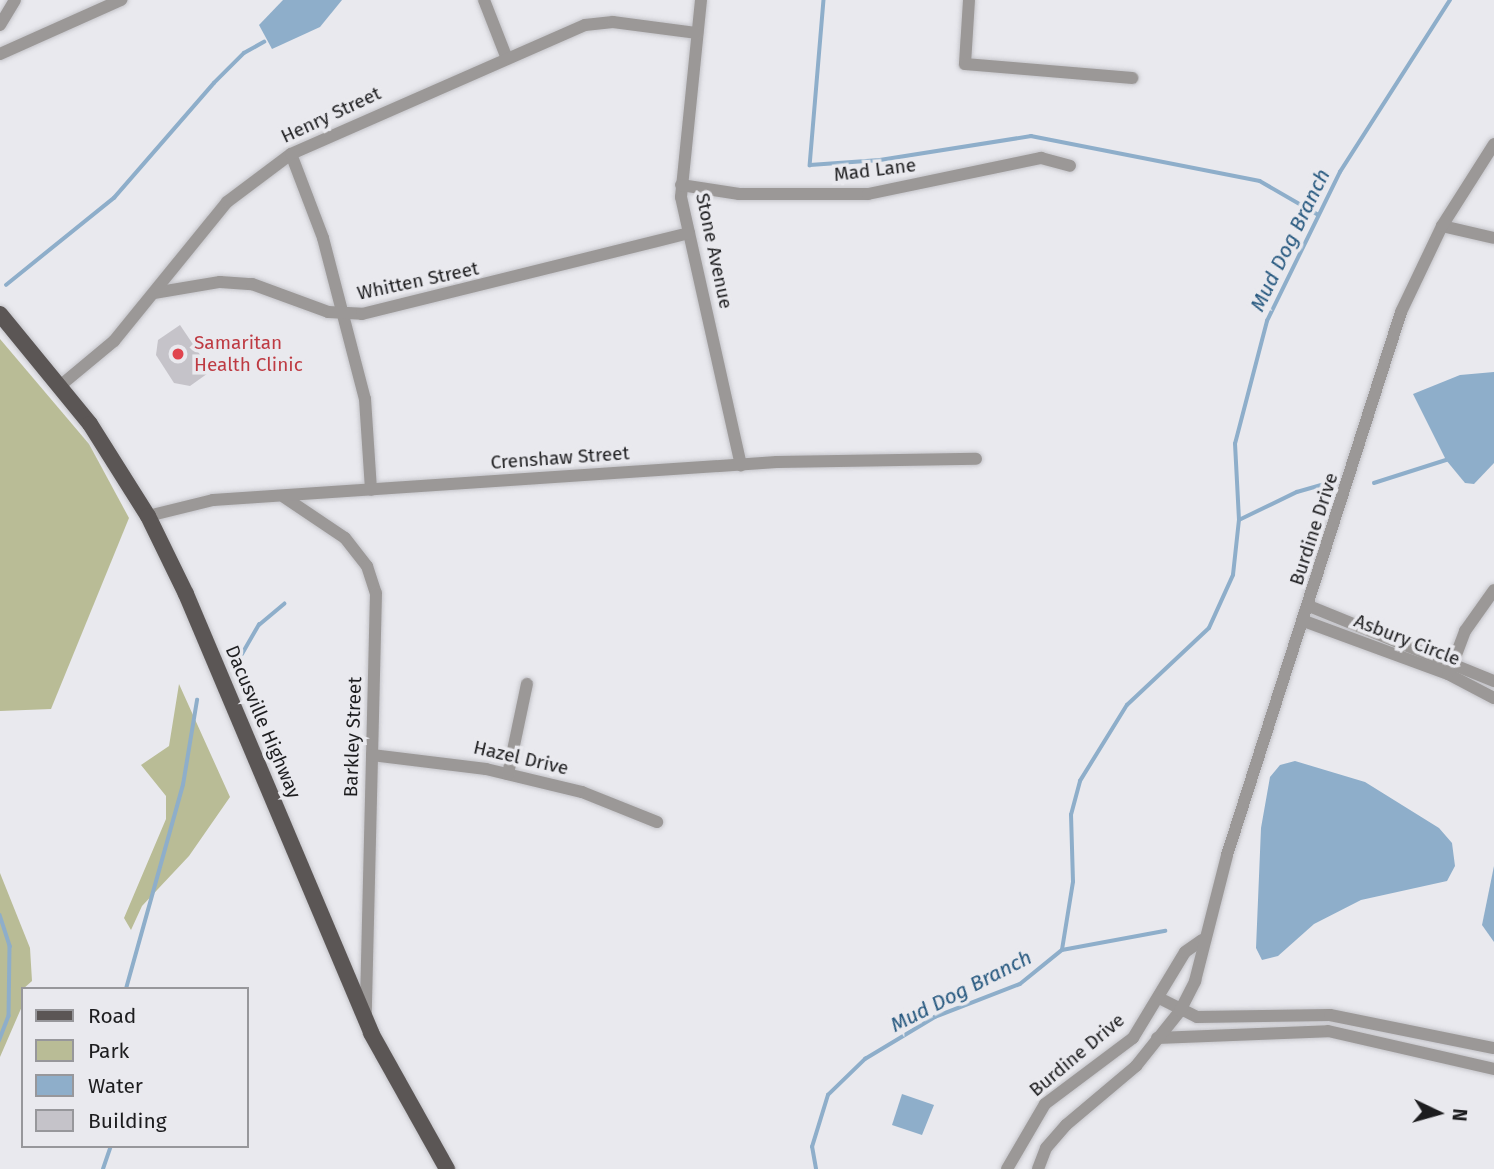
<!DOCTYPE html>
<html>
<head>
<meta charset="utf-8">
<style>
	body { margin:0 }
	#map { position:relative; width:1494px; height:1169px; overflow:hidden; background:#e9e9ee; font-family:"Fira Sans",sans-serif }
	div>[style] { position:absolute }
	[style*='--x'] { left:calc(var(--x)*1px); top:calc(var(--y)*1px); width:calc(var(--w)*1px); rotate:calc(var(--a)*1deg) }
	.green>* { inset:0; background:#b9bc96 }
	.water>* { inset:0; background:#8eaeca }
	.stream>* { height:3.5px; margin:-1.75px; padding:0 1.75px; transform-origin:1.75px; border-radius:1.75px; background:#8eaeca }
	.building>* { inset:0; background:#c5c3c9 }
	.roads { filter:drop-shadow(0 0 2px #c4c4c9) drop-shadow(0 0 2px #c4c4c9) }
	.minor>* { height:12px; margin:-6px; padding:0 6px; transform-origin:6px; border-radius:6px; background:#9b9897 }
	.major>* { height:16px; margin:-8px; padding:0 8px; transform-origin:8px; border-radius:8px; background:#5b5655 }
	.dots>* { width:19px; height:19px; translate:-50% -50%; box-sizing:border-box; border:4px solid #e9e9ee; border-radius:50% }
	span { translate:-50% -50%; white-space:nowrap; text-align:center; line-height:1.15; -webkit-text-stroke:7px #e9e9ee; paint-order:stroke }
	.street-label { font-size:19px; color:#1d1d1f }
	.health-label { font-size:19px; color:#be3a42 }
	.left { translate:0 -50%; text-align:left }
	.water-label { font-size:21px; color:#26587f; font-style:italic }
	.legend { position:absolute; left:21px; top:987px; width:228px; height:161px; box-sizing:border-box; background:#e9e9ee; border:2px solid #97979b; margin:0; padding:9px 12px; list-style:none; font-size:21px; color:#1d1d1f }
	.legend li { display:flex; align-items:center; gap:14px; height:35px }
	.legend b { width:35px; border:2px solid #97979b }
	.north { position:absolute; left:1403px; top:1078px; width:70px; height:70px; -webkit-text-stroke:5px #e9e9ee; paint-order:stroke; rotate:95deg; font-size:19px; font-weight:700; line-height:28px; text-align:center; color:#1d1d1f }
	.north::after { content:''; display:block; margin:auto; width:24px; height:32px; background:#1d1d1f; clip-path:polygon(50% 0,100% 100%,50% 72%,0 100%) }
</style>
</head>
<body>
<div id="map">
	<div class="green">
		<div style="clip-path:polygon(0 339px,89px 444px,129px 518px,51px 709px,0 711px)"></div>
		<div style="clip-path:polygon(179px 684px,230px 797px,189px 856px,142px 906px,131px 930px,124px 918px,166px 819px,166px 796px,141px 765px,169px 746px)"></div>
		<div style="clip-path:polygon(0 873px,30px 948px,32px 981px,23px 989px,23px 1004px,0 1057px)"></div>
	</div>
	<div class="water">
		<div style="clip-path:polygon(283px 0,342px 0,320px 27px,272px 49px,259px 25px)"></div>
		<div style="clip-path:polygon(1494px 372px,1494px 463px,1474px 484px,1465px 483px,1446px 460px,1413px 394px,1460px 375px)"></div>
		<div style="clip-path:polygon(1295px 761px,1365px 782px,1439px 828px,1452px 843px,1455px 866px,1447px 881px,1361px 900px,1314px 924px,1278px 956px,1262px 960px,1256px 948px,1261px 828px,1270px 777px,1280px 765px)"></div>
		<div style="clip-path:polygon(1494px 866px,1494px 942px,1482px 925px)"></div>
		<div style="clip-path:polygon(902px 1094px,934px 1105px,922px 1135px,892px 1125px)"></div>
	</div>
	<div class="stream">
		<div style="--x:824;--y:0;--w:166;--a:94.8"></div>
		<div style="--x:810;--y:165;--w:70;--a:-4.1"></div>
		<div style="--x:880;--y:160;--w:153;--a:-9"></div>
		<div style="--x:1031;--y:136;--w:233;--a:11.1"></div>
		<div style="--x:1260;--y:181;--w:66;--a:30.1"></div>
		<div style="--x:6;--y:285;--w:139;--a:-38.9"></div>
		<div style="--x:114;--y:198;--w:152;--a:-49"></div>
		<div style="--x:214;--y:83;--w:42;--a:-45"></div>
		<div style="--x:244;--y:53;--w:23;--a:-29"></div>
		<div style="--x:1374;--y:483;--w:76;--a:-17.7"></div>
		<div style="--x:1239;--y:520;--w:64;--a:-25.8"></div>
		<div style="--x:1297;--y:492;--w:33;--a:-16"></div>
		<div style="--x:242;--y:654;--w:34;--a:-60"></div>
		<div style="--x:259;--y:625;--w:33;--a:-40"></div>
		<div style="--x:0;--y:915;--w:33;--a:72"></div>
		<div style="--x:10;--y:946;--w:70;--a:90.8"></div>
		<div style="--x:9;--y:1016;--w:26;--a:111"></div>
		<div style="--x:1062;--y:950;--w:105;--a:-10.5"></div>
		<div style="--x:126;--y:989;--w:212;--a:-74.4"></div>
		<div style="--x:183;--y:785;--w:86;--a:-80.6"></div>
		<div style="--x:103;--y:1169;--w:24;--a:-71"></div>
		<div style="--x:816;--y:1169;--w:22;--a:-100"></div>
		<div style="--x:812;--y:1147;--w:54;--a:-72.9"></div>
		<div style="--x:828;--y:1095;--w:52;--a:-44.2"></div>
		<div style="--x:865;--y:1059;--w:82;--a:-31"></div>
		<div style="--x:935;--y:1017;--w:91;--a:-21.2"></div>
		<div style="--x:1020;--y:984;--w:54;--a:-39"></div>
		<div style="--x:1062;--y:950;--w:69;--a:-80.8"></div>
		<div style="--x:1073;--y:882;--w:67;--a:-91.7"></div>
		<div style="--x:1071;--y:815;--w:35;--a:-75"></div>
		<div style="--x:1080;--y:781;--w:89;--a:-58.3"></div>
		<div style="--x:1127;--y:705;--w:112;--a:-43.2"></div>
		<div style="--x:1209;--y:628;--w:58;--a:-65.6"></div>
		<div style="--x:1233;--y:575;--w:55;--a:-83.8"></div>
		<div style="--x:1239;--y:520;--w:76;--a:-93"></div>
		<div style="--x:1235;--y:444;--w:127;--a:-75.4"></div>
		<div style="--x:1267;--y:321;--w:166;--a:-63.9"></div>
		<div style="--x:1340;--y:172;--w:204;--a:-57.4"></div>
	</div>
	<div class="building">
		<div style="clip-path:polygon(180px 325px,211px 371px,190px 386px,174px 383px,156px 355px,158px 340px)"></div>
	</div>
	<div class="roads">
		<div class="minor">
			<div style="--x:484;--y:0;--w:60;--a:68.6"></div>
			<div style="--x:701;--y:0;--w:198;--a:95.8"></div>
			<div style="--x:681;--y:197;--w:275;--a:77.4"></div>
			<div style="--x:969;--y:0;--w:64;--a:93.6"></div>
			<div style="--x:965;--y:64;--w:168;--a:4.8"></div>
			<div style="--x:0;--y:25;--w:29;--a:-59"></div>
			<div style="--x:0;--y:54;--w:133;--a:-24.1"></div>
			<div style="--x:291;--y:154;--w:90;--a:69.1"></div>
			<div style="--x:323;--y:238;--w:166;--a:75.4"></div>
			<div style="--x:365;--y:399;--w:91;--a:86.2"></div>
			<div style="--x:681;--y:185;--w:59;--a:8.8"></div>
			<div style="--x:739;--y:194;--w:129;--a:0"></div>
			<div style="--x:868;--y:194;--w:177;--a:-11.8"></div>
			<div style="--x:1041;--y:158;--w:30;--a:15"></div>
			<div style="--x:1442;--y:226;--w:53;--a:13"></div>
			<div style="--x:154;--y:293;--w:67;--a:-9.5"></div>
			<div style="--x:220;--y:282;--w:32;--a:4"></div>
			<div style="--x:252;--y:284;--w:81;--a:20.2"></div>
			<div style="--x:328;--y:312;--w:34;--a:3"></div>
			<div style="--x:362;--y:314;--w:337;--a:-13.9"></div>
			<div style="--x:61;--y:385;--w:69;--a:-39.7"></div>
			<div style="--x:114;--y:341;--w:179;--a:-50.9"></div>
			<div style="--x:227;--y:202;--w:80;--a:-36.9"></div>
			<div style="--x:291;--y:154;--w:321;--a:-23.7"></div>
			<div style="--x:585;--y:25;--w:28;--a:-6"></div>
			<div style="--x:613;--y:22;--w:85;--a:7.5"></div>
			<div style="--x:284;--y:497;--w:73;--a:33.9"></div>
			<div style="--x:345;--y:538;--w:36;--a:52"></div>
			<div style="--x:367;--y:566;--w:28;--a:72"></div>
			<div style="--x:376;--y:593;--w:424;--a:91.4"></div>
			<div style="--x:148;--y:516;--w:67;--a:-13.8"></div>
			<div style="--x:213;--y:500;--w:565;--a:-3.85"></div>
			<div style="--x:777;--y:462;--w:199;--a:-0.9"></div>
			<div style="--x:1309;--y:606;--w:200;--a:22.1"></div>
			<div style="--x:1304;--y:621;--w:153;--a:20.2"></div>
			<div style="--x:1448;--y:674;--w:52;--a:27.6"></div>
			<div style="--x:1450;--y:671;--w:43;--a:-69.4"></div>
			<div style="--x:1465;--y:631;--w:50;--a:-54.7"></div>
			<div style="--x:372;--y:755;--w:115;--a:7"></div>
			<div style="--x:486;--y:769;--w:99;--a:13.5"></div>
			<div style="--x:582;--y:792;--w:81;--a:21.8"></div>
			<div style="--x:508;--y:774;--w:92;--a:-78.1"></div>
			<div style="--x:1161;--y:999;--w:40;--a:26.6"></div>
			<div style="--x:1197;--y:1017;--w:133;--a:-0.9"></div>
			<div style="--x:1330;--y:1015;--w:167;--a:11.4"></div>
			<div style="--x:1157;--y:1038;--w:171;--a:-2.3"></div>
			<div style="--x:1328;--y:1031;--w:170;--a:12.9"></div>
			<div style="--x:1007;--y:1169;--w:75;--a:-59.7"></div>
			<div style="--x:1045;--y:1104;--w:110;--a:-36.9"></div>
			<div style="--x:1133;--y:1038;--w:100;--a:-58.8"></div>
			<div style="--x:1185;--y:952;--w:21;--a:-35"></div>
			<div style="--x:1038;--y:1169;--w:22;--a:-69"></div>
			<div style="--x:1046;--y:1148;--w:30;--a:-49"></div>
			<div style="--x:1066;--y:1125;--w:92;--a:-40.1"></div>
			<div style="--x:1136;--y:1066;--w:70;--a:-51.3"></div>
			<div style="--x:1180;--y:1011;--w:34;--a:-63"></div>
			<div style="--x:1195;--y:981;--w:130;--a:-75.7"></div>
			<div style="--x:1227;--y:855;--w:570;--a:-72.23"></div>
			<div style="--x:1401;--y:312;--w:95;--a:-64.5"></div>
			<div style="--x:1442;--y:226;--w:97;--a:-57.6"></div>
		</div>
		<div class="major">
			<div style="--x:0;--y:314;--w:142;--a:50.7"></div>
			<div style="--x:90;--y:424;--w:109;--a:57.8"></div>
			<div style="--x:148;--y:516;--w:87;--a:64"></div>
			<div style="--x:186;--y:594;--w:476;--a:67.1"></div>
			<div style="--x:371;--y:1033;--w:156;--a:60.8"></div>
		</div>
	</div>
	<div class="dots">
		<div style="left:178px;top:354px;background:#e0444e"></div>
	</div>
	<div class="street-label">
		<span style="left:331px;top:115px;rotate:-25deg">Henry Street</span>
		<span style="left:875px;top:170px;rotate:-7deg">Mad Lane</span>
		<span style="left:714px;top:251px;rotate:78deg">Stone Avenue</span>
		<span style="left:418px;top:281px;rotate:-12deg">Whitten Street</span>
		<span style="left:560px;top:458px;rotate:-4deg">Crenshaw Street</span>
		<span style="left:1314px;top:529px;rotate:-72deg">Burdine Drive</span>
		<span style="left:1407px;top:640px;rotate:21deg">Asbury Circle</span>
		<span style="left:263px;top:722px;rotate:67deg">Dacusville Highway</span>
		<span style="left:353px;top:737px;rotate:-88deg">Barkley Street</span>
		<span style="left:521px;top:758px;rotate:13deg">Hazel Drive</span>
		<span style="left:1077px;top:1055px;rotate:-40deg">Burdine Drive</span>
	</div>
	<div class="health-label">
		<span class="left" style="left:194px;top:354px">Samaritan<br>Health Clinic</span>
	</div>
	<div class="water-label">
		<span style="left:1290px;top:240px;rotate:-64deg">Mud Dog Branch</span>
		<span style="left:961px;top:991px;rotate:-27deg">Mud Dog Branch</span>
	</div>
	<ul class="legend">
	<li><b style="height:9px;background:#5b5655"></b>Road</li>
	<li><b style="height:19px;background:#b9bc96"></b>Park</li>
	<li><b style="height:19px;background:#8eaeca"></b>Water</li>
	<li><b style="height:19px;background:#c5c3c9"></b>Building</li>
	</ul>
	<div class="north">N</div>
</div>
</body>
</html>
